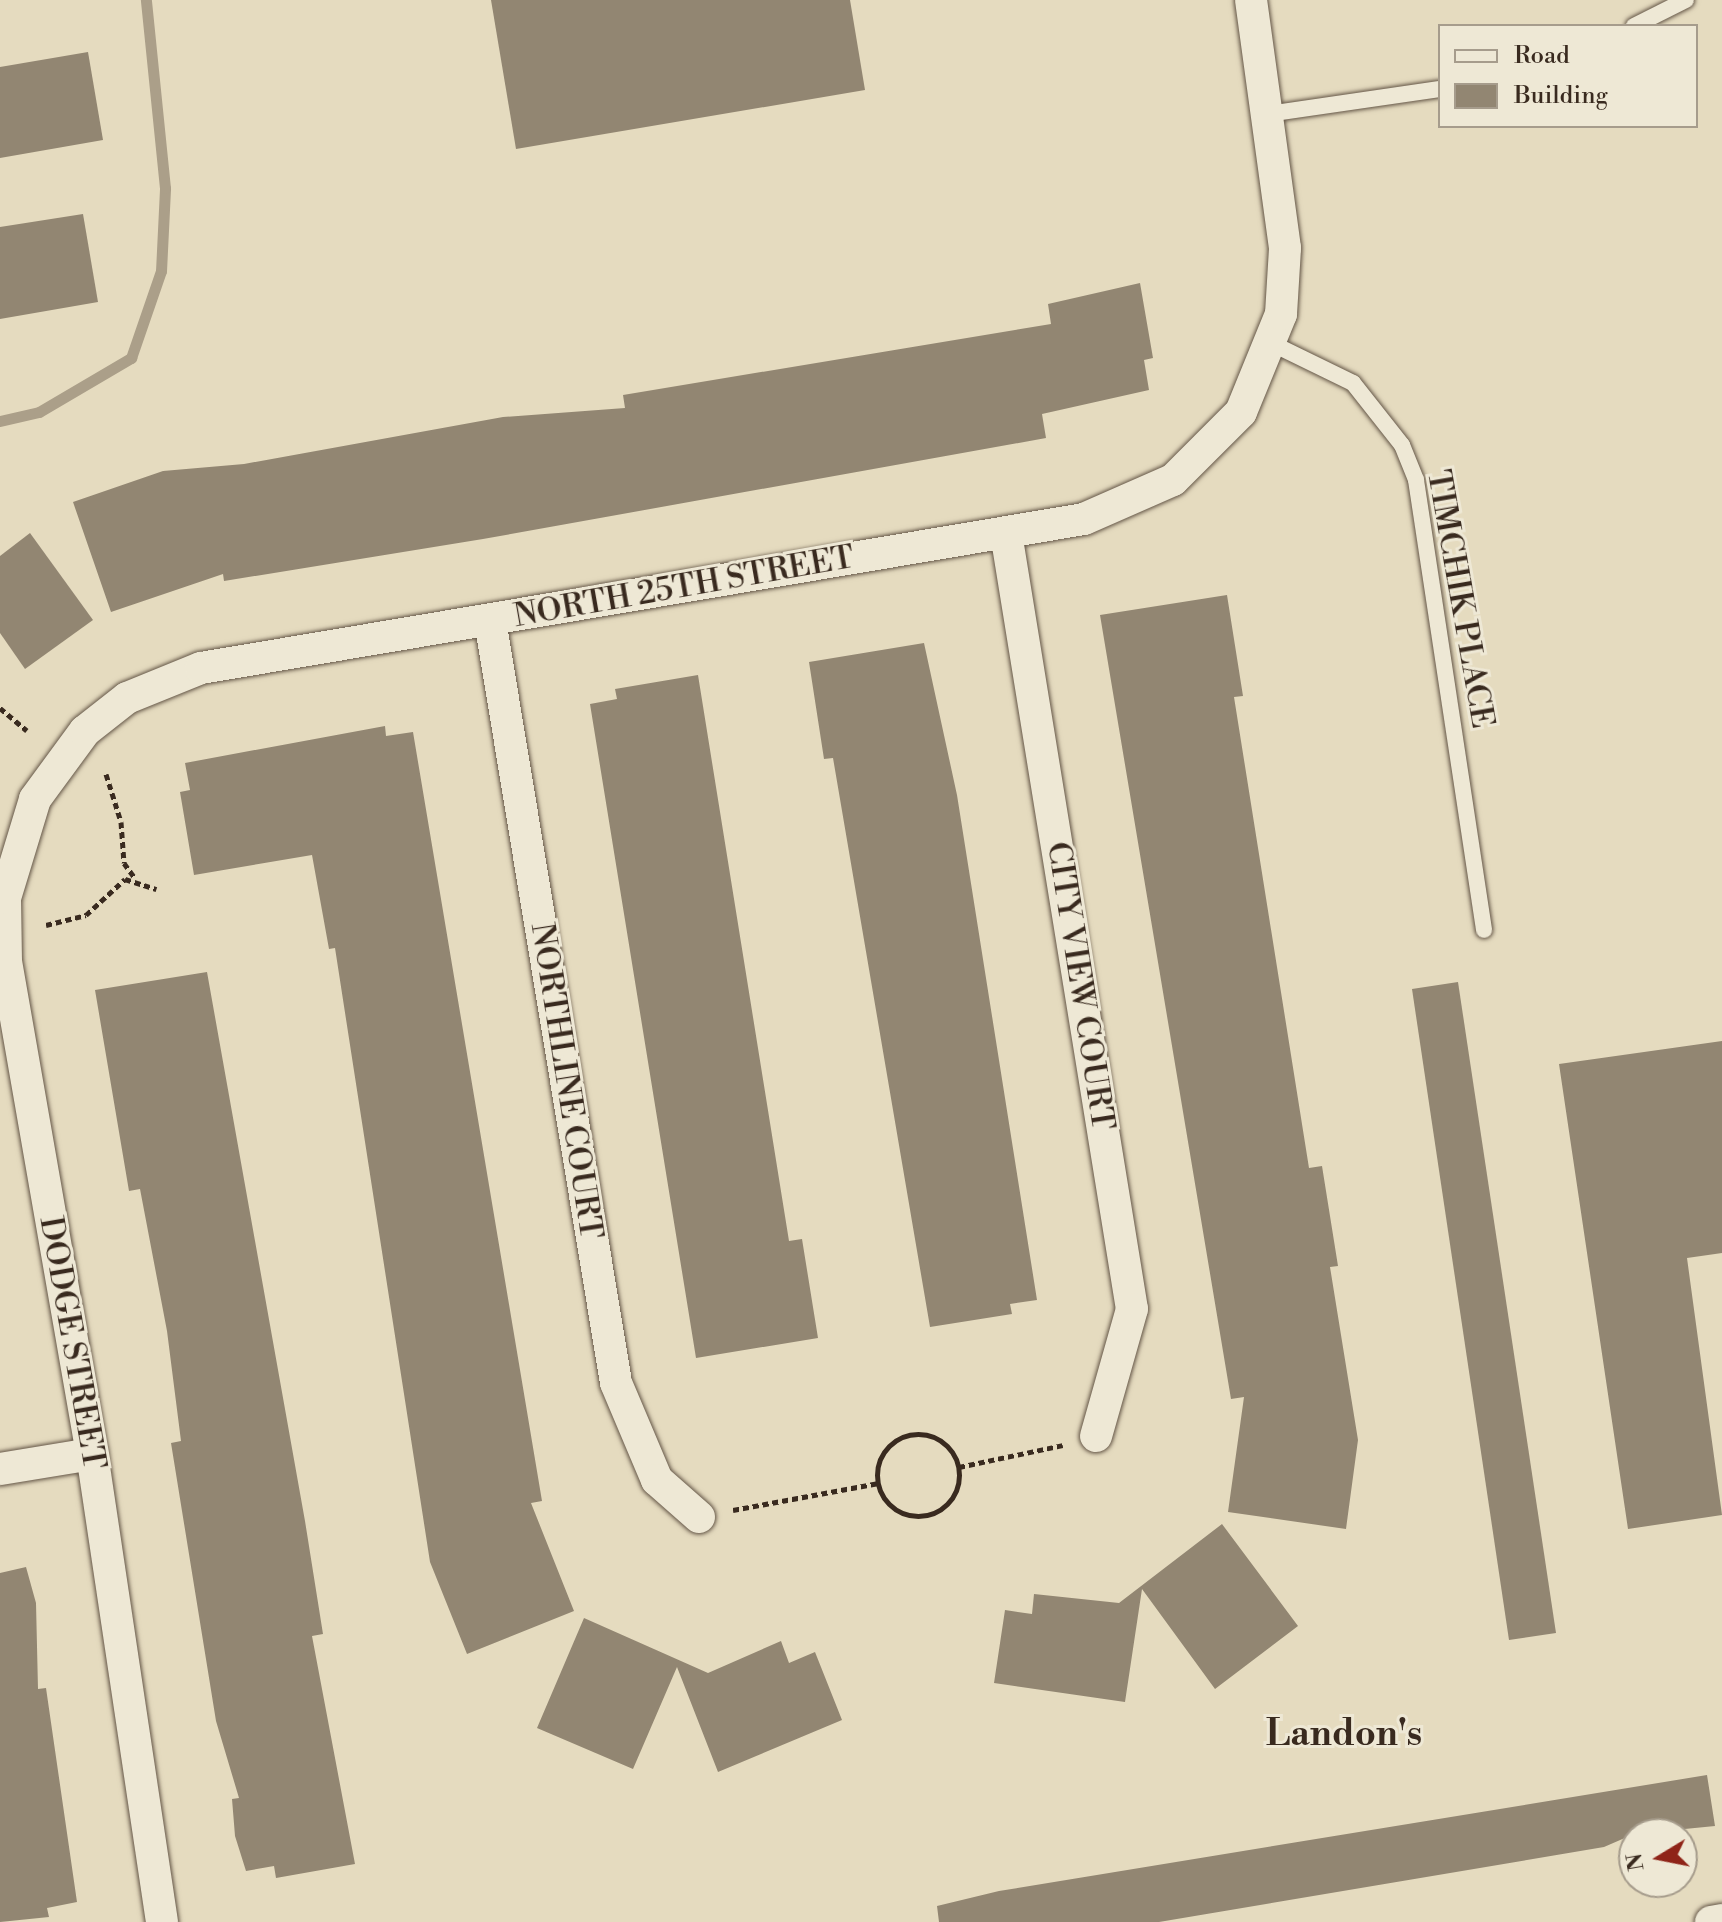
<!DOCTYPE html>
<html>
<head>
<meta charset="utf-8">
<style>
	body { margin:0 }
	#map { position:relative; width:1722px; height:1922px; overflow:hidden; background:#e5dbbf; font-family:"Libre Bodoni",serif }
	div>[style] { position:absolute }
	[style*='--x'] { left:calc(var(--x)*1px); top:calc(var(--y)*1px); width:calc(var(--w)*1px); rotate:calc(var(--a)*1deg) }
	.stream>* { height:11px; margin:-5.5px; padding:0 5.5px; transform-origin:5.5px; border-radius:5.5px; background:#ab9f89 }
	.building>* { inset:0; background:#928672 }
	.path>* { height:5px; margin-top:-2.5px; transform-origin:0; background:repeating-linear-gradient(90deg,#392a1f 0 6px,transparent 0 10px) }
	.path>.ring { margin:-2.5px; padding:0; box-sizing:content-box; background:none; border:5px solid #392a1f; border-radius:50% }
	.roads { filter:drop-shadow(0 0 2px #645647) drop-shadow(0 0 2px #645647) }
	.lane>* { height:16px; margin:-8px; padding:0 8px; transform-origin:8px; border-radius:8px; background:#eee8d5 }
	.street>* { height:32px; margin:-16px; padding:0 16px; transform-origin:16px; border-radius:16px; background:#eee8d5 }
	span { translate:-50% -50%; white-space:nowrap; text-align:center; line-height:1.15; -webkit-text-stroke:6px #eee8d5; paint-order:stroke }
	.street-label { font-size:32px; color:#392a1f }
	.quarter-label { font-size:36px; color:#392a1f; font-weight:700 }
	.legend { position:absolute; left:1438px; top:24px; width:260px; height:104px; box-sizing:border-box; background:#eee8d5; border:2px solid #a69c8c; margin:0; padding:10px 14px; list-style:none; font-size:24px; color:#392a1f }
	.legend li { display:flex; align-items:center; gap:16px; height:40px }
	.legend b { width:40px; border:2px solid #a69c8c }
	.north { position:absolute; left:1618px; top:1818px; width:80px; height:80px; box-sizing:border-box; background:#eee8d5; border:2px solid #a69c8c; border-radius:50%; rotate:260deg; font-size:22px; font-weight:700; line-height:32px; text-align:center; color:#392a1f }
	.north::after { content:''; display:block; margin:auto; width:28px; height:36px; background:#8f2418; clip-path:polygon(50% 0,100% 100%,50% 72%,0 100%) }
</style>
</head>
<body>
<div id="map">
	<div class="stream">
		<div style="--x:0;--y:421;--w:40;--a:-13"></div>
		<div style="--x:39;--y:412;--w:107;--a:-30.4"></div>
		<div style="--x:131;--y:358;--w:92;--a:-71"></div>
		<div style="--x:161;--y:271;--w:83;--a:-87.2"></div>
		<div style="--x:165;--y:188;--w:189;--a:-95.8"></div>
	</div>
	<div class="building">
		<div style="clip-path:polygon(491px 0,850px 0,865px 90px,516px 149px)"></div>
		<div style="clip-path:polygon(88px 52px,103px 140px,0 158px,0 67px)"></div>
		<div style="clip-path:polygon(83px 214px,98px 302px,0 319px,0 227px)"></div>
		<div style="clip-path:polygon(1140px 283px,1153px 358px,1144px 360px,1149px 390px,1042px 414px,1046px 438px,483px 539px,224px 581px,223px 574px,111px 612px,73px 502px,163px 471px,244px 464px,503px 417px,625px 408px,623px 395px,1051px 324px,1048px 304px)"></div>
		<div style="clip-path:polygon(30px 533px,93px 620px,25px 669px,0 633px,0 556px)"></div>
		<div style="clip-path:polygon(1227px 595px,1243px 696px,1234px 697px,1309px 1168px,1322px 1166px,1338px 1266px,1330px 1267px,1358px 1440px,1346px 1529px,1228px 1512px,1244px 1397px,1231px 1399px,1100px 615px)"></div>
		<div style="clip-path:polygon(924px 643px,957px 795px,1037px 1300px,1010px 1304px,1012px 1314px,930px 1327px,833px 758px,824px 759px,809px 662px)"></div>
		<div style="clip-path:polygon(698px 675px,789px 1241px,802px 1239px,818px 1338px,696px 1358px,590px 704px,617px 699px,615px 689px)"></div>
		<div style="clip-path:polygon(385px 726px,386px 736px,413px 732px,542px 1501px,531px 1503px,574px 1611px,467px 1654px,430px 1562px,335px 948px,329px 949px,312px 855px,194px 875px,180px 792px,190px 790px,185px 763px)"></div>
		<div style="clip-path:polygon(207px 972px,305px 1521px,323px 1634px,312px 1636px,355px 1864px,276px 1878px,274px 1866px,246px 1871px,235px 1836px,232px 1799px,239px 1798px,216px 1721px,171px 1443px,181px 1441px,167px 1331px,140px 1189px,129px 1191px,95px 990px)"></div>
		<div style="clip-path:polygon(1458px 982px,1556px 1633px,1509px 1640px,1412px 989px)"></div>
		<div style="clip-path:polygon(1722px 1041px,1722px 1253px,1687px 1258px,1722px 1515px,1628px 1529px,1559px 1064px)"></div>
		<div style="clip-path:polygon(1222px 1524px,1298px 1626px,1215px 1689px,1142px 1589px,1125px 1702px,994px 1683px,1005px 1610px,1032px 1614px,1034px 1594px,1119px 1603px)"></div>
		<div style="clip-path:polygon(26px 1567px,36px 1603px,38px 1689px,46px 1688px,77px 1902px,47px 1908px,49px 1917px,0 1922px,0 1573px)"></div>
		<div style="clip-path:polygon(584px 1618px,708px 1673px,781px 1641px,789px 1663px,815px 1652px,842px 1720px,718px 1772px,677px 1667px,633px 1769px,537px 1728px)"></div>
		<div style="clip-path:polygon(1707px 1775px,1715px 1826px,1634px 1834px,1604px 1847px,1159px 1922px,939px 1922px,937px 1906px,999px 1891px)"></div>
	</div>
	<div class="path">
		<div style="--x:0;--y:708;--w:35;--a:40"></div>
		<div style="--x:106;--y:774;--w:50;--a:72.6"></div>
		<div style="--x:121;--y:822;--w:41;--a:85.8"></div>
		<div style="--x:124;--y:863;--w:17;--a:54"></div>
		<div style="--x:46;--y:925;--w:41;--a:-14"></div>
		<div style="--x:86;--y:915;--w:53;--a:-42.7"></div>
		<div style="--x:125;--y:879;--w:33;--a:18"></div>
		<div class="ring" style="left:877px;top:1434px;width:77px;height:77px"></div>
		<div style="--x:959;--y:1467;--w:106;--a:-11.9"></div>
		<div style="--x:733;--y:1510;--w:147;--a:-10.5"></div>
	</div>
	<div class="roads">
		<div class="lane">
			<div style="--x:1634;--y:26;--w:58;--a:-26.6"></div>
			<div style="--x:1268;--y:114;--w:174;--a:-8.3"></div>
			<div style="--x:1273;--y:344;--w:89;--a:26"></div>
			<div style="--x:1353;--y:383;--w:79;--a:51.7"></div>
			<div style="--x:1402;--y:445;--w:38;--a:68"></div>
			<div style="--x:1416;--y:480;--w:455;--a:81.4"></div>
		</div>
		<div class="street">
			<div style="--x:1006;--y:533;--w:786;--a:80.78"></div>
			<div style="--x:1132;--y:1309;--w:132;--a:105.8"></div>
			<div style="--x:490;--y:620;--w:773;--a:80.62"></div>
			<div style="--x:616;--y:1383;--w:105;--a:67.1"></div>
			<div style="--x:657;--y:1480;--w:56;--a:41.4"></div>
			<div style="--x:0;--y:1469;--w:93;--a:-9.3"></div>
			<div style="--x:162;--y:1922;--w:473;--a:-98.5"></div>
			<div style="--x:92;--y:1454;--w:499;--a:-99.9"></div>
			<div style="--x:6;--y:962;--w:64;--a:-90.9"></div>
			<div style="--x:5;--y:898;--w:103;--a:-73.1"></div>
			<div style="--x:35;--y:799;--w:84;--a:-53.7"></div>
			<div style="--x:85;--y:731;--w:53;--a:-38.2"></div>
			<div style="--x:127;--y:698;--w:80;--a:-22.1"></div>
			<div style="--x:201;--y:668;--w:895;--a:-9.58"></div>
			<div style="--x:1084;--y:519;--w:97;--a:-23.7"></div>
			<div style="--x:1173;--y:480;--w:96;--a:-45"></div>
			<div style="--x:1241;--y:412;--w:106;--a:-67.8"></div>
			<div style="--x:1281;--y:314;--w:66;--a:-86.5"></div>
			<div style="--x:1285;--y:248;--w:250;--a:-97.8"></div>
			<div style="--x:1711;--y:1922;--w:11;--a:-10"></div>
		</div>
	</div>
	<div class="street-label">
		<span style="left:684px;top:587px;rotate:-10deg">NORTH 25TH STREET</span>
		<span style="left:1460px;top:599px;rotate:80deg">TIMCHIK PLACE</span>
		<span style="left:1080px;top:986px;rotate:81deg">CITY VIEW COURT</span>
		<span style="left:566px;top:1081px;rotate:81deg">NORTHLINE COURT</span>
		<span style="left:72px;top:1343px;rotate:80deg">DODGE STREET</span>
	</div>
	<div class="quarter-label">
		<span style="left:1344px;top:1735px">Landon's</span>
	</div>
	<ul class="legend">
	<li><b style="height:10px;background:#eee8d5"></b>Road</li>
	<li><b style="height:22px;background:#928672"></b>Building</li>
	</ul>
	<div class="north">N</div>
</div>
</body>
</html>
